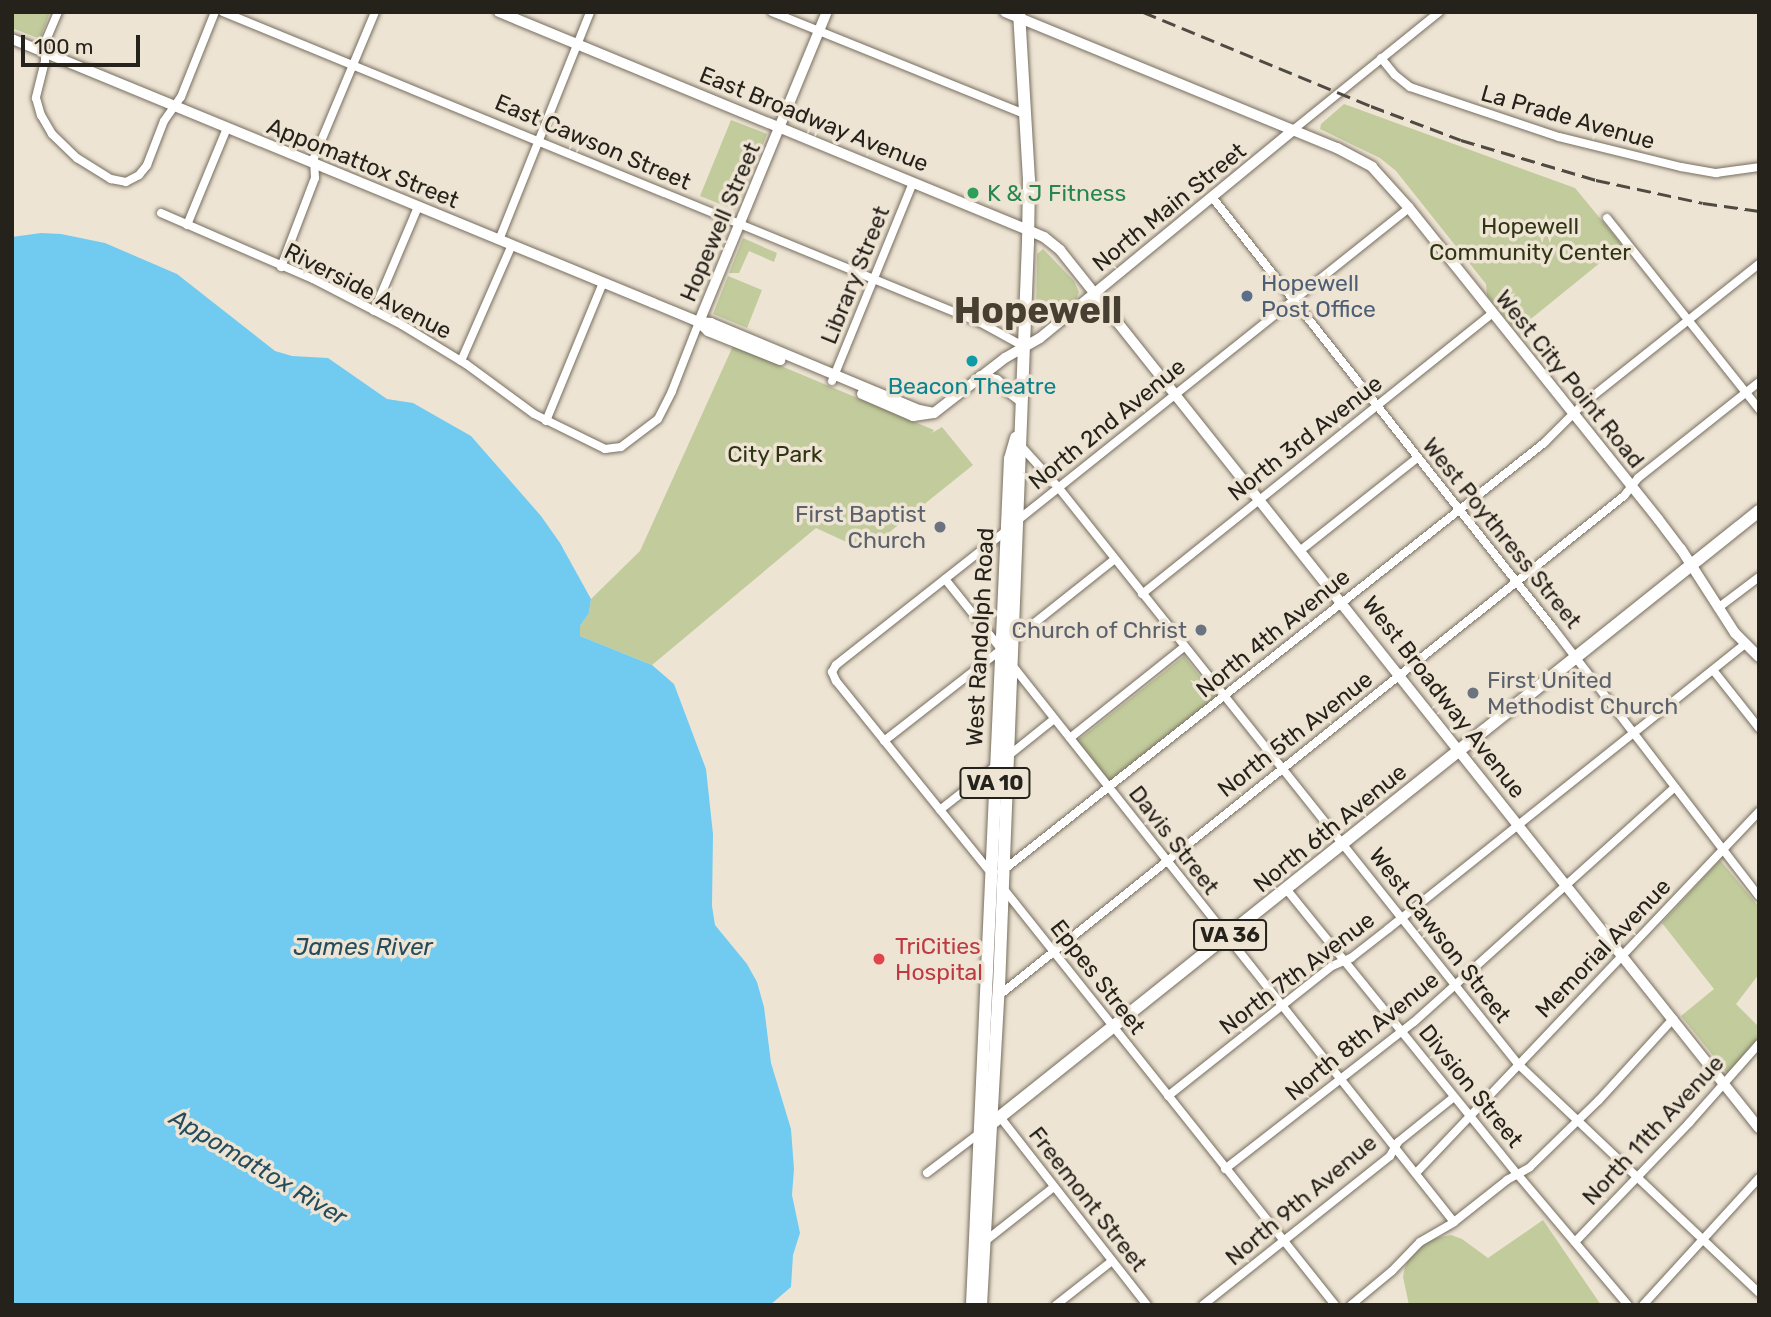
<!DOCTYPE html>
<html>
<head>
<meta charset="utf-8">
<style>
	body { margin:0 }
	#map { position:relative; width:1771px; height:1317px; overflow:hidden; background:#eee4d4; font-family:Rubik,sans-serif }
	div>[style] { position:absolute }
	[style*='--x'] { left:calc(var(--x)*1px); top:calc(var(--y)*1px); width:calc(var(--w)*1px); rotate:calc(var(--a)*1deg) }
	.green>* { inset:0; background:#c2cb9c }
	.water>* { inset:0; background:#71cbf1 }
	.roads { filter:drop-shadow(0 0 2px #766e5f) drop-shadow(0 0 2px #766e5f) }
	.minor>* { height:8px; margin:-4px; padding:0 4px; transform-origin:4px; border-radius:4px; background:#fff }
	.tertiary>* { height:10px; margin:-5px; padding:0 5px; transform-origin:5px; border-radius:5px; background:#fff }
	.secondary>* { height:10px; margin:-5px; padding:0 5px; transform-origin:5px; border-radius:5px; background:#fff }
	.primary>* { height:12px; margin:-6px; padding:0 6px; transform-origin:6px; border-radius:6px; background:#fff }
	.trunk>* { height:12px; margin:-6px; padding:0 6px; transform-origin:6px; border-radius:6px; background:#fff }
	.rail>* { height:2.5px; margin-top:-1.25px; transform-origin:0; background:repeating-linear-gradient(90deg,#4f4a42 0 14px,transparent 0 21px) }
	.dots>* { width:19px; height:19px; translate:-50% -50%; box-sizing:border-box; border:4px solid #eee4d4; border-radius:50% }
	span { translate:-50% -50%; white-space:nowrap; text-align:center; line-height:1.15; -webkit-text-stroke:7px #eee4d4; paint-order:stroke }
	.shield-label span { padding:2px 5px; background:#eee4d4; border:2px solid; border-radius:5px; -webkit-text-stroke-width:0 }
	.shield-label { font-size:21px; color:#25211b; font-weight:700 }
	.street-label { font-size:23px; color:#25211b }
	.leisure-label { font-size:23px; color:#27864d }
	.left { translate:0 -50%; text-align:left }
	.park-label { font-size:23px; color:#2f3413 }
	.service-label { font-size:23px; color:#4e5e75 }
	.culture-label { font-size:23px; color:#0d838f }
	.worship-label { font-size:23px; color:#5b616d }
	.right { translate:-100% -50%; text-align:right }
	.health-label { font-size:23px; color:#be3a42 }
	.water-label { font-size:24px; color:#244c5c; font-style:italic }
	.town-label { font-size:37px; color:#474032; font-weight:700 }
	.frame { position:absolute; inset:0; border:14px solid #25211b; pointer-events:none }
	.scale { position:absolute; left:21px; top:35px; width:119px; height:32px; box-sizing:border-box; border:4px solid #25211b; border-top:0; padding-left:9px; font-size:21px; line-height:24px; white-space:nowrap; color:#25211b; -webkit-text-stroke:5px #eee4d4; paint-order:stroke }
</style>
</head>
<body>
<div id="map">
	<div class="green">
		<div style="clip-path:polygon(12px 12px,50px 12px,40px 39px,12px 28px)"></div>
		<div style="clip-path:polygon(1344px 104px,1575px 188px,1622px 245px,1516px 331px,1487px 295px,1486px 284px,1396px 171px,1380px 158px,1320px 129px,1321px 124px)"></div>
		<div style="clip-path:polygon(731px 120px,767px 134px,735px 210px,700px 196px)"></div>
		<div style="clip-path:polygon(743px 238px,777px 253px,774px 262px,749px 251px,739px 273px,729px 273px)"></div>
		<div style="clip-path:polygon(1043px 249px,1074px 281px,1079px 292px,1076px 300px,1042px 326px,1036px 323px,1037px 254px)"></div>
		<div style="clip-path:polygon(728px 276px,762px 290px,747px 328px,713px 314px)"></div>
		<div style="clip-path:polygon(733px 346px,934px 430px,932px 433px,942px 427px,973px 465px,866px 551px,816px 528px,652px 665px,580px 636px,580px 626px,589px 613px,591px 599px,640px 551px)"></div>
		<div style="clip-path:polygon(1184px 656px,1216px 697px,1109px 782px,1077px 741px)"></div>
		<div style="clip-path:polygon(1720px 860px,1759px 907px,1759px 974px,1736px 1004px,1759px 1027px,1759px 1037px,1728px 1074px,1681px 1016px,1714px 989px,1662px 923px)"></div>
		<div style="clip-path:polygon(1543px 1220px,1601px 1305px,1409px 1305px,1403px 1277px,1405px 1267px,1413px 1251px,1431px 1239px,1451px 1235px,1462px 1239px,1488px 1258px)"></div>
	</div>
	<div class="water">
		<div style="clip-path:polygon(41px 233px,61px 234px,105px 243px,177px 274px,275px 351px,292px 356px,328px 358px,387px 399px,413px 403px,471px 436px,541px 516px,560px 543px,591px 599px,589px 613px,580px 626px,580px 636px,652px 665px,674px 684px,706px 769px,713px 834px,712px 906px,715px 925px,747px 964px,757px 982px,764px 1007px,771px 1063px,791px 1129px,794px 1169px,792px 1195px,800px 1233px,793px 1255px,791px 1287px,770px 1305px,12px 1305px,12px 237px)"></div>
	</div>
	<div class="roads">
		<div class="minor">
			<div style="--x:58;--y:12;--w:36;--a:113"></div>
			<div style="--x:44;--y:45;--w:16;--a:86"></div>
			<div style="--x:45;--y:61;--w:38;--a:104"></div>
			<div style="--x:36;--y:98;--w:18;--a:74"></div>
			<div style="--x:41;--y:115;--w:22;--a:60"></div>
			<div style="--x:52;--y:134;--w:35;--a:44"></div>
			<div style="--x:77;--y:158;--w:40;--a:32"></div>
			<div style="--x:111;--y:179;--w:15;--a:11"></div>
			<div style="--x:126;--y:182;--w:15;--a:-28"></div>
			<div style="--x:139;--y:175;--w:13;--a:-51"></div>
			<div style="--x:147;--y:165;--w:47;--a:-68.9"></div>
			<div style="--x:164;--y:121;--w:29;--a:-55"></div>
			<div style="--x:181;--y:97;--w:92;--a:-68.2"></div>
			<div style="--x:223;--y:12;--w:819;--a:22.31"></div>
			<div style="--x:981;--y:323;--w:48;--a:28.7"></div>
			<div style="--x:772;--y:12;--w:273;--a:22"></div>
			<div style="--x:1381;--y:58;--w:22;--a:51"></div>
			<div style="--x:1395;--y:75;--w:19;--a:39"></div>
			<div style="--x:1410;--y:87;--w:157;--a:18.6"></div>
			<div style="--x:1559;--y:137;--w:126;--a:13.8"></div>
			<div style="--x:1681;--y:167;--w:36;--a:10"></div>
			<div style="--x:1716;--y:173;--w:43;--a:-7.9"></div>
			<div style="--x:1293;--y:130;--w:188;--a:-38.9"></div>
			<div style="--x:1212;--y:197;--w:550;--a:51.65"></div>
			<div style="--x:1553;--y:628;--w:338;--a:52.5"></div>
			<div style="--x:161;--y:213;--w:166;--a:23.5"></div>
			<div style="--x:313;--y:279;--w:100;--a:27.3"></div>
			<div style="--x:402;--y:325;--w:75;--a:31.4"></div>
			<div style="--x:466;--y:364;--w:84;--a:36.3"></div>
			<div style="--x:534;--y:414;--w:79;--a:26.2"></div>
			<div style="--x:605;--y:449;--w:16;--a:-7"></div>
			<div style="--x:621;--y:447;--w:46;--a:-37.1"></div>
			<div style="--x:658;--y:419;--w:31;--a:-63"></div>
			<div style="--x:672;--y:391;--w:74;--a:-68.6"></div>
			<div style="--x:1607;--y:218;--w:244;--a:51.5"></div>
			<div style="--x:187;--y:225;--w:105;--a:-67.6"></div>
			<div style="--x:499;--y:240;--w:245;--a:-68.2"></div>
			<div style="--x:281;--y:267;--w:95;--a:-69.1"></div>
			<div style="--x:315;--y:178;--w:20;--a:-93"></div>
			<div style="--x:314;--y:158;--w:158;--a:-67.3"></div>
			<div style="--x:374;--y:311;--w:113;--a:-67.1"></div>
			<div style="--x:461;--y:361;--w:127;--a:-66.3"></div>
			<div style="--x:832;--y:381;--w:214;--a:-67.8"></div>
			<div style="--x:546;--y:421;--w:149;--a:-67.6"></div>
			<div style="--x:1020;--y:445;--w:57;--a:47.9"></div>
			<div style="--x:1058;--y:487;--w:738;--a:51.44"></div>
			<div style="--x:1518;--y:1064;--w:332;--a:43.5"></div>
			<div style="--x:1018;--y:520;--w:500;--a:-38.59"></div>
			<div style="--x:1301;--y:550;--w:148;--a:-38.4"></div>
			<div style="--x:945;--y:579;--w:90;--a:51.3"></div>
			<div style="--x:1142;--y:594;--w:450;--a:-38.7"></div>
			<div style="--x:1718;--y:608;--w:51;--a:-37.1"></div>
			<div style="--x:1013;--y:640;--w:130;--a:-38.5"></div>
			<div style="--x:1012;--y:665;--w:711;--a:51.57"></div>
			<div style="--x:1713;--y:670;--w:74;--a:51.6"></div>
			<div style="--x:1070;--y:738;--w:146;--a:-38.6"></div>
			<div style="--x:884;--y:741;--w:151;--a:-38"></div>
			<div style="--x:1008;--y:756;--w:59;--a:-38.8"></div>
			<div style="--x:940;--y:810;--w:74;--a:-38.4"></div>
			<div style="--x:1001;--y:872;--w:692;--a:-38.31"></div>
			<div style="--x:1544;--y:443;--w:55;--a:-45"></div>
			<div style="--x:1583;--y:404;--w:225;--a:-38.5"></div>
			<div style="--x:991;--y:873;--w:247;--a:-128.9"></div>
			<div style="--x:836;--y:681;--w:10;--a:-114"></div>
			<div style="--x:832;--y:672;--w:8;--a:-60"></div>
			<div style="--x:836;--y:665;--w:219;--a:-38.3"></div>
			<div style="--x:1003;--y:888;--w:533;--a:51.47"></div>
			<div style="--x:1287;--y:890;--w:367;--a:51"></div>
			<div style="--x:1518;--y:1175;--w:170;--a:49.8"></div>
			<div style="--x:997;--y:997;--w:803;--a:-38.63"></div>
			<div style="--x:1624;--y:496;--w:23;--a:-52"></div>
			<div style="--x:1638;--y:478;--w:154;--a:-38.4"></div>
			<div style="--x:1168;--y:1096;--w:209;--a:-38.4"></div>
			<div style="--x:1332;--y:966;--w:21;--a:-23"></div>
			<div style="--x:1351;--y:958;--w:47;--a:-38.1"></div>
			<div style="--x:1388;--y:929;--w:455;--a:-38.6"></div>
			<div style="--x:1000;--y:1117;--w:239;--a:52"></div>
			<div style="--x:1225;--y:1169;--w:239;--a:-37.9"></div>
			<div style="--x:1414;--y:1022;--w:351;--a:-42"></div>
			<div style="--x:1417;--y:1172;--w:497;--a:-46.5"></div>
			<div style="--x:927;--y:1173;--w:68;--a:-37.2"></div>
			<div style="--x:984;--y:1242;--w:89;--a:-38.2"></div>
			<div style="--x:1575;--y:1242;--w:165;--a:-46.2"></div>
			<div style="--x:1689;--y:1123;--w:106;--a:-48.5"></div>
			<div style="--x:1056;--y:1305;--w:71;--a:-38.2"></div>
			<div style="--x:1203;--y:1305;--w:239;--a:-38.5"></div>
			<div style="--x:1390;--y:1156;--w:16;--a:-60"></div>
			<div style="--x:1398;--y:1142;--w:72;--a:-38.8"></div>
			<div style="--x:1351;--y:1305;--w:53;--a:-39.7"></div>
			<div style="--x:1392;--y:1271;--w:40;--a:-46"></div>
			<div style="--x:1420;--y:1242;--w:39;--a:-30"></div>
			<div style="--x:1454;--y:1222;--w:68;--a:-38.4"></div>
			<div style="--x:1507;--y:1180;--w:26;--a:-29"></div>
			<div style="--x:1530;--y:1167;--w:96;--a:-44.2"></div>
			<div style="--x:1599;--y:1100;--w:110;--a:-47.6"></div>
			<div style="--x:1643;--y:1305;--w:172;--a:-47.6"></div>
		</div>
		<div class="tertiary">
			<div style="--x:499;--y:12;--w:572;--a:22.4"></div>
			<div style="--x:1005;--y:12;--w:359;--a:22.3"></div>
			<div style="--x:1337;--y:148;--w:40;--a:28"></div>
			<div style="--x:1372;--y:167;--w:55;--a:47.9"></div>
			<div style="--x:1409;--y:208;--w:398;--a:51.3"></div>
			<div style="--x:1658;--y:519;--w:38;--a:53"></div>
			<div style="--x:1681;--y:549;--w:100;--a:57.3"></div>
			<div style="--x:1735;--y:633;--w:34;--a:45"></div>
			<div style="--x:12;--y:39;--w:693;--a:22.38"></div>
			<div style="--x:653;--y:303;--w:50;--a:22.4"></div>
			<div style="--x:699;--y:322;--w:12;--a:5"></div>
			<div style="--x:711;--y:323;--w:225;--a:22.7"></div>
			<div style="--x:919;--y:410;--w:15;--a:11"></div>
			<div style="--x:699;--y:322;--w:13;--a:45"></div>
			<div style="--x:708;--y:331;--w:78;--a:21.9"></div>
			<div style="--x:699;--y:322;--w:335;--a:-67.6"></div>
			<div style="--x:862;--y:394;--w:56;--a:23.3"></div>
			<div style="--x:913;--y:416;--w:21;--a:-8"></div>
			<div style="--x:934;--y:413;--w:90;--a:-37.8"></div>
			<div style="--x:1005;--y:358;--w:40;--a:-29.7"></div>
			<div style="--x:1040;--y:338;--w:328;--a:-39.4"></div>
		</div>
		<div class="secondary">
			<div style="--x:1028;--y:230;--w:17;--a:24"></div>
			<div style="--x:1044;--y:237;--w:21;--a:39"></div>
			<div style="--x:1060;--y:250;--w:1122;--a:51.48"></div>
		</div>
		<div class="primary">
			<div style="--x:986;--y:1128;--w:989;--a:-38.6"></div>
		</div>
		<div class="trunk">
			<div style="--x:981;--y:377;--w:16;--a:15"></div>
			<div style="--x:996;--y:381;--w:30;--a:37"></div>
			<div style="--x:972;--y:1305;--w:847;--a:-87.43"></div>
			<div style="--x:1010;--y:459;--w:22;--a:-74"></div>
			<div style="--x:981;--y:1305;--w:319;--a:-86.8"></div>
			<div style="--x:999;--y:987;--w:745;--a:-87.77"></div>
			<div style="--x:1028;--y:243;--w:63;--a:-89.1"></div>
			<div style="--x:1029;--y:180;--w:168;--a:-93.4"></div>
		</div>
	</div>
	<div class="rail">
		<div style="--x:1143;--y:12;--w:247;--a:22.4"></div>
		<div style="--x:1371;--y:106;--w:96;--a:20.7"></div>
		<div style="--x:1461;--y:140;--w:141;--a:16.5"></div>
		<div style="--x:1596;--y:180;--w:109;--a:12.1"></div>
		<div style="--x:1703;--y:203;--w:57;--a:8.1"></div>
	</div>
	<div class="dots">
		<div style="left:973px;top:193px;background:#2e9e5b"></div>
		<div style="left:1247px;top:296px;background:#5c6f8a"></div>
		<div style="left:972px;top:361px;background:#0f9aa8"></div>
		<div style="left:940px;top:527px;background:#6b7280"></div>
		<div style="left:1201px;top:630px;background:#6b7280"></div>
		<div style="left:1473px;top:693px;background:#6b7280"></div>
		<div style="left:879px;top:959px;background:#e0444e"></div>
	</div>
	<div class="shield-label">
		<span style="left:995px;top:783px">VA 10</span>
		<span style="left:1230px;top:935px">VA 36</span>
	</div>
	<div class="street-label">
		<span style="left:1568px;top:117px;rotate:16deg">La Prade Avenue</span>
		<span style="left:814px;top:119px;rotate:22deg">East Broadway Avenue</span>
		<span style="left:593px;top:142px;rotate:23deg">East Cawson Street</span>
		<span style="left:363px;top:163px;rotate:22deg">Appomattox Street</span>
		<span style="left:1169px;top:207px;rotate:-39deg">North Main Street</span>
		<span style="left:720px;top:222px;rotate:-67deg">Hopewell Street</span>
		<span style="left:855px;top:275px;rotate:-68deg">Library Street</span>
		<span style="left:368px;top:291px;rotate:27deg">Riverside Avenue</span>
		<span style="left:1570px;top:379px;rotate:51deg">West City Point Road</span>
		<span style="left:1107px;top:424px;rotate:-39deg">North 2nd Avenue</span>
		<span style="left:1305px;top:438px;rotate:-38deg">North 3rd Avenue</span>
		<span style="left:1502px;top:533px;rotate:51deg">West Poythress Street</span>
		<span style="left:1273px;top:633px;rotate:-39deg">North 4th Avenue</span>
		<span style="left:980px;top:637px;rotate:-87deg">West Randolph Road</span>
		<span style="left:1444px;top:697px;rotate:52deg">West Broadway Avenue</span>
		<span style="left:1295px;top:734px;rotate:-38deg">North 5th Avenue</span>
		<span style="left:1330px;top:828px;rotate:-39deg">North 6th Avenue</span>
		<span style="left:1174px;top:840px;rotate:52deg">Davis Street</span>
		<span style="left:1440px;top:935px;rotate:52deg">West Cawson Street</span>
		<span style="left:1603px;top:948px;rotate:-46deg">Memorial Avenue</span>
		<span style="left:1297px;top:973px;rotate:-37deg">North 7th Avenue</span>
		<span style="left:1098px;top:977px;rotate:52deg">Eppes Street</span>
		<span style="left:1362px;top:1036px;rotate:-39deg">North 8th Avenue</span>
		<span style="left:1471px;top:1086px;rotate:51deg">Divsion Street</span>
		<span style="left:1653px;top:1130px;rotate:-47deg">North 11th Avenue</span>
		<span style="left:1088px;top:1199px;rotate:52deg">Freemont Street</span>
		<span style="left:1301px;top:1200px;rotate:-40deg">North 9th Avenue</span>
	</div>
	<div class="leisure-label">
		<span class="left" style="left:987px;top:193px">K &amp; J Fitness</span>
	</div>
	<div class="park-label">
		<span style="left:1530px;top:239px">Hopewell<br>Community Center</span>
		<span style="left:775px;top:454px">City Park</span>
	</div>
	<div class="service-label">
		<span class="left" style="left:1261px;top:296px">Hopewell<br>Post Office</span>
	</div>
	<div class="culture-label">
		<span style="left:972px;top:386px">Beacon Theatre</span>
	</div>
	<div class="worship-label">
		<span class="right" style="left:926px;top:527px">First Baptist<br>Church</span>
		<span class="right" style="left:1187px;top:630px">Church of Christ</span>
		<span class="left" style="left:1487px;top:693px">First United<br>Methodist Church</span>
	</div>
	<div class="health-label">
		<span class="left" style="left:895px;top:959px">TriCities<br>Hospital</span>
	</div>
	<div class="water-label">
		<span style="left:363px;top:948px">James River</span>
		<span style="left:258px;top:1168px;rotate:31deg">Appomattox River</span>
	</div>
	<div class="town-label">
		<span style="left:1038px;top:310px">Hopewell</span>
	</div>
	<div class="frame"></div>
	<div class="scale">100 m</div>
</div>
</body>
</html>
